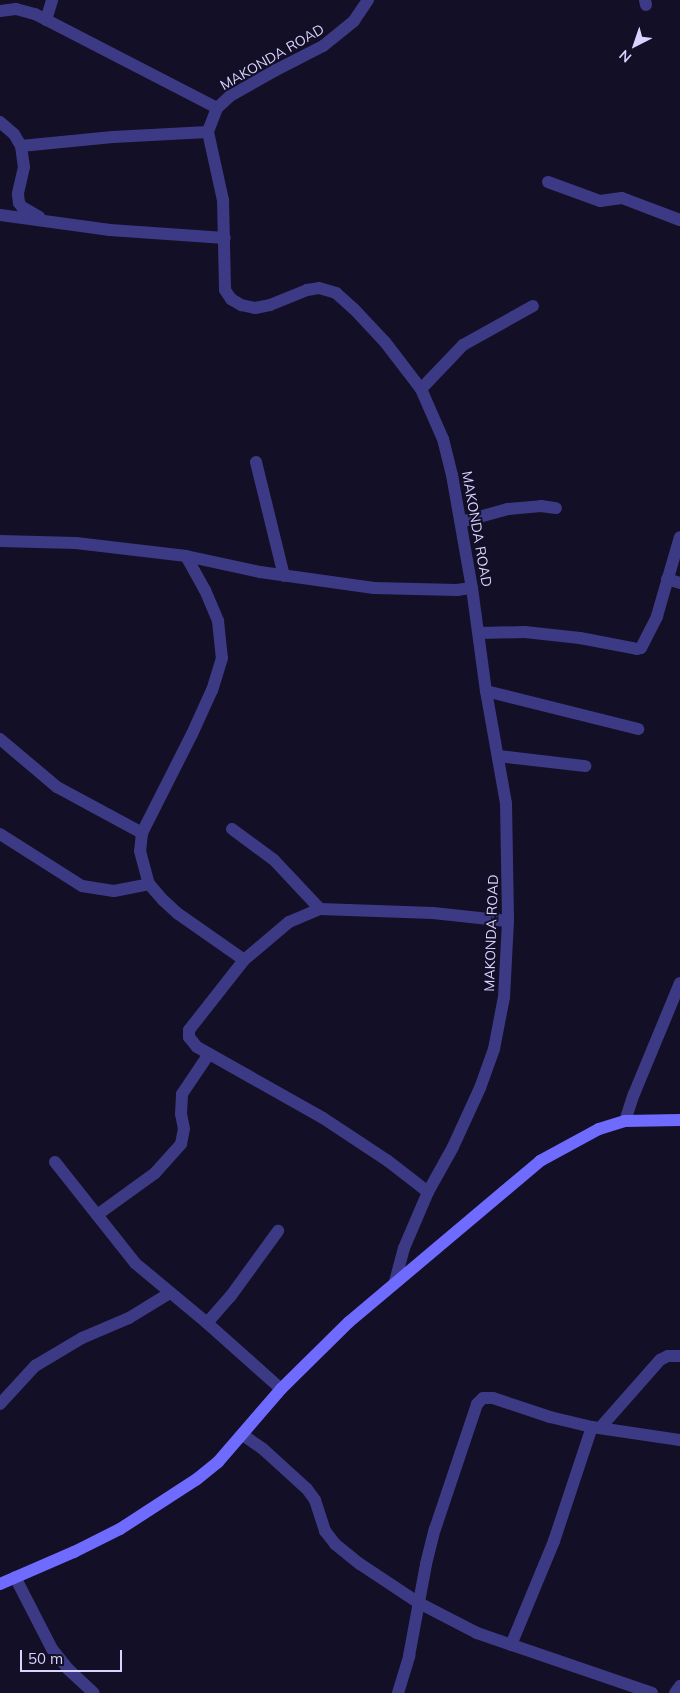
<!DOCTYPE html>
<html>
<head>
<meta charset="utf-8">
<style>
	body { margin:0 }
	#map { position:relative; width:680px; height:1693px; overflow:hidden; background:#130f26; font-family:Mulish,sans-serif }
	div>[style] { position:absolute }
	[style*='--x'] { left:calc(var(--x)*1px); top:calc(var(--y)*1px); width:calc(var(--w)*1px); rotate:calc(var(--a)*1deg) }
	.street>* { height:12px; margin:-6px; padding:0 6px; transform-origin:6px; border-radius:6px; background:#3d3a85 }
	.secondary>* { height:12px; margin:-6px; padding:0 6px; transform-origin:6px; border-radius:6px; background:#6f6bff }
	span { translate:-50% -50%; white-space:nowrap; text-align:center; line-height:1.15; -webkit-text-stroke:4px #130f26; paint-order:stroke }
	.street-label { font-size:14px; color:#d9d4ff }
	.north { position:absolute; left:610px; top:20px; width:50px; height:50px; -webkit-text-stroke:4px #130f26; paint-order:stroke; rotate:221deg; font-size:14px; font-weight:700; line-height:20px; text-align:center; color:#d9d4ff }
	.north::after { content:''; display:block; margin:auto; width:18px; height:22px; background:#d9d4ff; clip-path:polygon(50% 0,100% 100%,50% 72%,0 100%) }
	.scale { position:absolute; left:20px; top:1650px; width:102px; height:22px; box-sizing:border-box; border:2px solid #d9d4ff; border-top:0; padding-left:6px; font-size:15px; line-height:18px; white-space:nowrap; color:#d9d4ff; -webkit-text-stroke:4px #130f26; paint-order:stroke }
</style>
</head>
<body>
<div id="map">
	<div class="street">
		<div style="--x:368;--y:0;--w:25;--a:124"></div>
		<div style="--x:354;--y:21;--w:40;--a:141"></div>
		<div style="--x:323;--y:46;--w:53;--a:152.9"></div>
		<div style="--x:276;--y:70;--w:53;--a:150.5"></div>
		<div style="--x:230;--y:96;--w:18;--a:137"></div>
		<div style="--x:217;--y:108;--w:26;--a:111"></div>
		<div style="--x:208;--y:132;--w:70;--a:77.6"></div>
		<div style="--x:223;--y:200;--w:90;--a:88.7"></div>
		<div style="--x:225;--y:290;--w:11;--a:56"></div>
		<div style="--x:231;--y:299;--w:12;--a:31"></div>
		<div style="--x:241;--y:305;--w:14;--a:12"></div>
		<div style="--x:255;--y:308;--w:15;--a:-11"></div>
		<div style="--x:270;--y:305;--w:40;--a:-22"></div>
		<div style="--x:307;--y:290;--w:12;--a:-9"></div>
		<div style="--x:319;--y:288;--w:18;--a:16"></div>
		<div style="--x:336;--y:293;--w:24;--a:42"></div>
		<div style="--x:354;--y:309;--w:45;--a:46.8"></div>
		<div style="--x:385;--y:342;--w:59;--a:52.5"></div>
		<div style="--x:421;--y:389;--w:55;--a:66.3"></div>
		<div style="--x:443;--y:439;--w:37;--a:76"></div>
		<div style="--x:452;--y:475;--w:115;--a:80"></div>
		<div style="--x:472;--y:588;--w:104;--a:82.3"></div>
		<div style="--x:486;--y:691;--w:114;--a:79.9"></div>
		<div style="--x:506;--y:803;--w:118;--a:89"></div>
		<div style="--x:508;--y:921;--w:76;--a:93"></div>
		<div style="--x:504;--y:997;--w:53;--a:100.9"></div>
		<div style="--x:494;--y:1049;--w:41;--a:109.7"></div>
		<div style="--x:480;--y:1088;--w:65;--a:114.6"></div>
		<div style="--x:453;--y:1147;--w:51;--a:119.1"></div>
		<div style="--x:428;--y:1192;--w:61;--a:113.2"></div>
		<div style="--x:404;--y:1248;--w:34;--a:105"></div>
		<div style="--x:645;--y:0;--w:5;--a:79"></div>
		<div style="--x:0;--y:11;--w:16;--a:-7"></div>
		<div style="--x:16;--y:9;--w:20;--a:15"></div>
		<div style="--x:35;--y:14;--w:205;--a:27.3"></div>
		<div style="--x:46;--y:20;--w:21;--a:-73"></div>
		<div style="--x:0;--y:122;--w:18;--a:41"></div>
		<div style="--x:14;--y:134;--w:14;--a:60"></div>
		<div style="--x:21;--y:146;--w:21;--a:82"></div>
		<div style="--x:24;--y:167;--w:28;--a:103"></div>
		<div style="--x:18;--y:194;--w:9;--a:84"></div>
		<div style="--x:19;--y:203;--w:5;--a:53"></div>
		<div style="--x:22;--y:207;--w:20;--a:30"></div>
		<div style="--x:21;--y:146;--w:92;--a:-5.6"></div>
		<div style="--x:113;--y:137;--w:95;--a:-3"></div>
		<div style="--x:548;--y:182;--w:55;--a:20.1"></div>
		<div style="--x:600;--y:201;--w:22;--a:-8"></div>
		<div style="--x:622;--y:198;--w:62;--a:20.8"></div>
		<div style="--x:0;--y:215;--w:111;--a:7.8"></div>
		<div style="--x:110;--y:230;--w:115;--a:4"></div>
		<div style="--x:421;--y:389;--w:61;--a:-46.3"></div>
		<div style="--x:463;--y:345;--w:80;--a:-29.1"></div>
		<div style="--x:256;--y:462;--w:117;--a:76.2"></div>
		<div style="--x:461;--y:522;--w:49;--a:-15.5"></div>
		<div style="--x:508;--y:509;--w:33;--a:-5"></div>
		<div style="--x:541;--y:506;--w:15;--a:8"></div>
		<div style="--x:0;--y:541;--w:76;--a:1.5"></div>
		<div style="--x:76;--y:543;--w:111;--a:6.7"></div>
		<div style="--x:186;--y:556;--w:76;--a:12.2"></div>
		<div style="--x:260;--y:572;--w:115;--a:8"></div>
		<div style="--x:374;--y:588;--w:83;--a:1.4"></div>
		<div style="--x:457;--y:590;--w:15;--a:-8"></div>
		<div style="--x:186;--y:556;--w:39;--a:61"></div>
		<div style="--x:205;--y:590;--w:34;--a:67"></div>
		<div style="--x:218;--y:621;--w:37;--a:84"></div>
		<div style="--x:222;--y:658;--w:34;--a:107"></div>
		<div style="--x:212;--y:690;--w:48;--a:114.4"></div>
		<div style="--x:192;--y:734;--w:111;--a:116.8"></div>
		<div style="--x:142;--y:833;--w:18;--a:96"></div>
		<div style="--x:140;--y:851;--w:34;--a:75"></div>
		<div style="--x:149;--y:884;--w:21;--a:49"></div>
		<div style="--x:163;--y:900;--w:19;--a:43"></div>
		<div style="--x:177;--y:913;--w:82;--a:35"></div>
		<div style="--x:667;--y:579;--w:14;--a:17"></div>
		<div style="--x:479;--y:633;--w:46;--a:-1.2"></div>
		<div style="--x:525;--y:632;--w:55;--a:6.2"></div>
		<div style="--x:580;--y:638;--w:58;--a:10.9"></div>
		<div style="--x:637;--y:649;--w:4;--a:-14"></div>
		<div style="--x:641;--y:648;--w:36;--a:-63"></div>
		<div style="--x:657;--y:616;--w:82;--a:-73.8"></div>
		<div style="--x:486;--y:691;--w:157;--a:14"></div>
		<div style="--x:0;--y:739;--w:75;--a:40.1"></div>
		<div style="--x:57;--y:787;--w:97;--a:28.4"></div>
		<div style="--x:498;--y:756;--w:88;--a:6.6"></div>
		<div style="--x:232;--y:829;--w:52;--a:36.4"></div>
		<div style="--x:274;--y:860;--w:67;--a:46.8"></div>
		<div style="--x:0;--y:834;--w:97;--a:32.4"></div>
		<div style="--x:82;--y:886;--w:32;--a:9"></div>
		<div style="--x:114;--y:891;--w:36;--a:-11"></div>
		<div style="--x:625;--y:1121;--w:28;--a:-72"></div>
		<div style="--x:634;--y:1094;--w:120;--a:-67.5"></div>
		<div style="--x:55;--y:1162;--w:129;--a:51.6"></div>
		<div style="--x:135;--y:1263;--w:94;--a:39.8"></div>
		<div style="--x:207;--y:1323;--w:99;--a:41.7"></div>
		<div style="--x:428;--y:1192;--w:51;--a:-142.2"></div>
		<div style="--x:388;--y:1161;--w:78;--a:-146.5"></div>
		<div style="--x:323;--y:1118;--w:145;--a:-150.6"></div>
		<div style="--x:197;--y:1047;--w:13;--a:-129"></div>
		<div style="--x:189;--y:1037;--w:7;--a:-90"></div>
		<div style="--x:189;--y:1030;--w:89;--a:-51.8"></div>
		<div style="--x:244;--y:960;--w:59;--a:-40.2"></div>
		<div style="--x:289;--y:922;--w:34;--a:-23"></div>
		<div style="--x:320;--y:909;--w:113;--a:2"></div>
		<div style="--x:433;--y:913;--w:75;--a:6.1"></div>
		<div style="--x:97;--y:1215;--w:72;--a:-35.9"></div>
		<div style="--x:155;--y:1173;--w:39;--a:-48"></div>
		<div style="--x:181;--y:1144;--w:15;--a:-79"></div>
		<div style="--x:184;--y:1129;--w:15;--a:-101"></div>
		<div style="--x:181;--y:1114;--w:20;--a:-87"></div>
		<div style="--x:182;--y:1094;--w:48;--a:-56"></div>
		<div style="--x:207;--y:1323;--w:35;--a:-49"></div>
		<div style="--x:230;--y:1297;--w:82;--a:-54"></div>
		<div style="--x:0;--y:1404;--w:52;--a:-47.4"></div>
		<div style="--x:35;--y:1366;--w:55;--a:-30.8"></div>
		<div style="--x:82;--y:1338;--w:51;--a:-23.1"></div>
		<div style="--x:129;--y:1318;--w:48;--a:-31.4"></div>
		<div style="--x:600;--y:1428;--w:91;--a:-48.6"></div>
		<div style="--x:660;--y:1360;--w:9;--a:-27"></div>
		<div style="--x:668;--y:1356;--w:12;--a:0"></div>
		<div style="--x:243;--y:1435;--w:24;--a:35"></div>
		<div style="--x:263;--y:1449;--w:59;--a:42.3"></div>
		<div style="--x:307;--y:1489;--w:14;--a:54"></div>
		<div style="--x:315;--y:1500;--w:33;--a:72"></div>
		<div style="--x:325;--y:1531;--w:16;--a:52"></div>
		<div style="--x:335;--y:1544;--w:32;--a:39"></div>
		<div style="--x:360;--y:1564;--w:71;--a:33.5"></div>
		<div style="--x:419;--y:1603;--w:65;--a:27.3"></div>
		<div style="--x:477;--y:1633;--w:185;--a:18.9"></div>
		<div style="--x:15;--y:1577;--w:81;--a:62.8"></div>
		<div style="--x:52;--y:1649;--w:26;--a:51"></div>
		<div style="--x:68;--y:1669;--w:35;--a:43"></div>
		<div style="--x:511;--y:1645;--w:113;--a:-67.5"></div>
		<div style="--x:554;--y:1541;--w:120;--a:-71.6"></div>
		<div style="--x:398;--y:1693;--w:39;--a:-73"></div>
		<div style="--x:409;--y:1656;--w:94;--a:-79.5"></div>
		<div style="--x:426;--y:1564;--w:36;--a:-76"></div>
		<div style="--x:435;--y:1529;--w:132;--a:-71.4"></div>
		<div style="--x:477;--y:1404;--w:8;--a:-45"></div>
		<div style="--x:483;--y:1398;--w:10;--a:0"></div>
		<div style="--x:493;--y:1398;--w:60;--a:18.4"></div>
		<div style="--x:550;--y:1417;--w:43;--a:13.4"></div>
		<div style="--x:592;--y:1427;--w:89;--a:8.4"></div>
		<div style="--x:675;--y:1693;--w:9;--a:-54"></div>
	</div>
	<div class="secondary">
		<div style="--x:0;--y:1584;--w:81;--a:-23.4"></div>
		<div style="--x:74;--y:1552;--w:51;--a:-26.6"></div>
		<div style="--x:120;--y:1529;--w:92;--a:-33"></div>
		<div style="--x:197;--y:1479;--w:27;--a:-39"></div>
		<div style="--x:218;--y:1462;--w:96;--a:-49.2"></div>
		<div style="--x:281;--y:1389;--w:95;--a:-44.6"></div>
		<div style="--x:349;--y:1322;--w:250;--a:-40.1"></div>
		<div style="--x:540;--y:1161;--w:67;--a:-28.5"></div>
		<div style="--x:599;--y:1129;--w:27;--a:-17"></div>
		<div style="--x:625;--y:1121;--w:55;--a:-1"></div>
	</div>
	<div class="street-label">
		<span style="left:272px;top:57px;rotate:-30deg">MAKONDA ROAD</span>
		<span style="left:477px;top:529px;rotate:80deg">MAKONDA ROAD</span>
		<span style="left:491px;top:933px;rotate:-88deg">MAKONDA ROAD</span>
	</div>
	<div class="north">N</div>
	<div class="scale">50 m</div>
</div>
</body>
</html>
